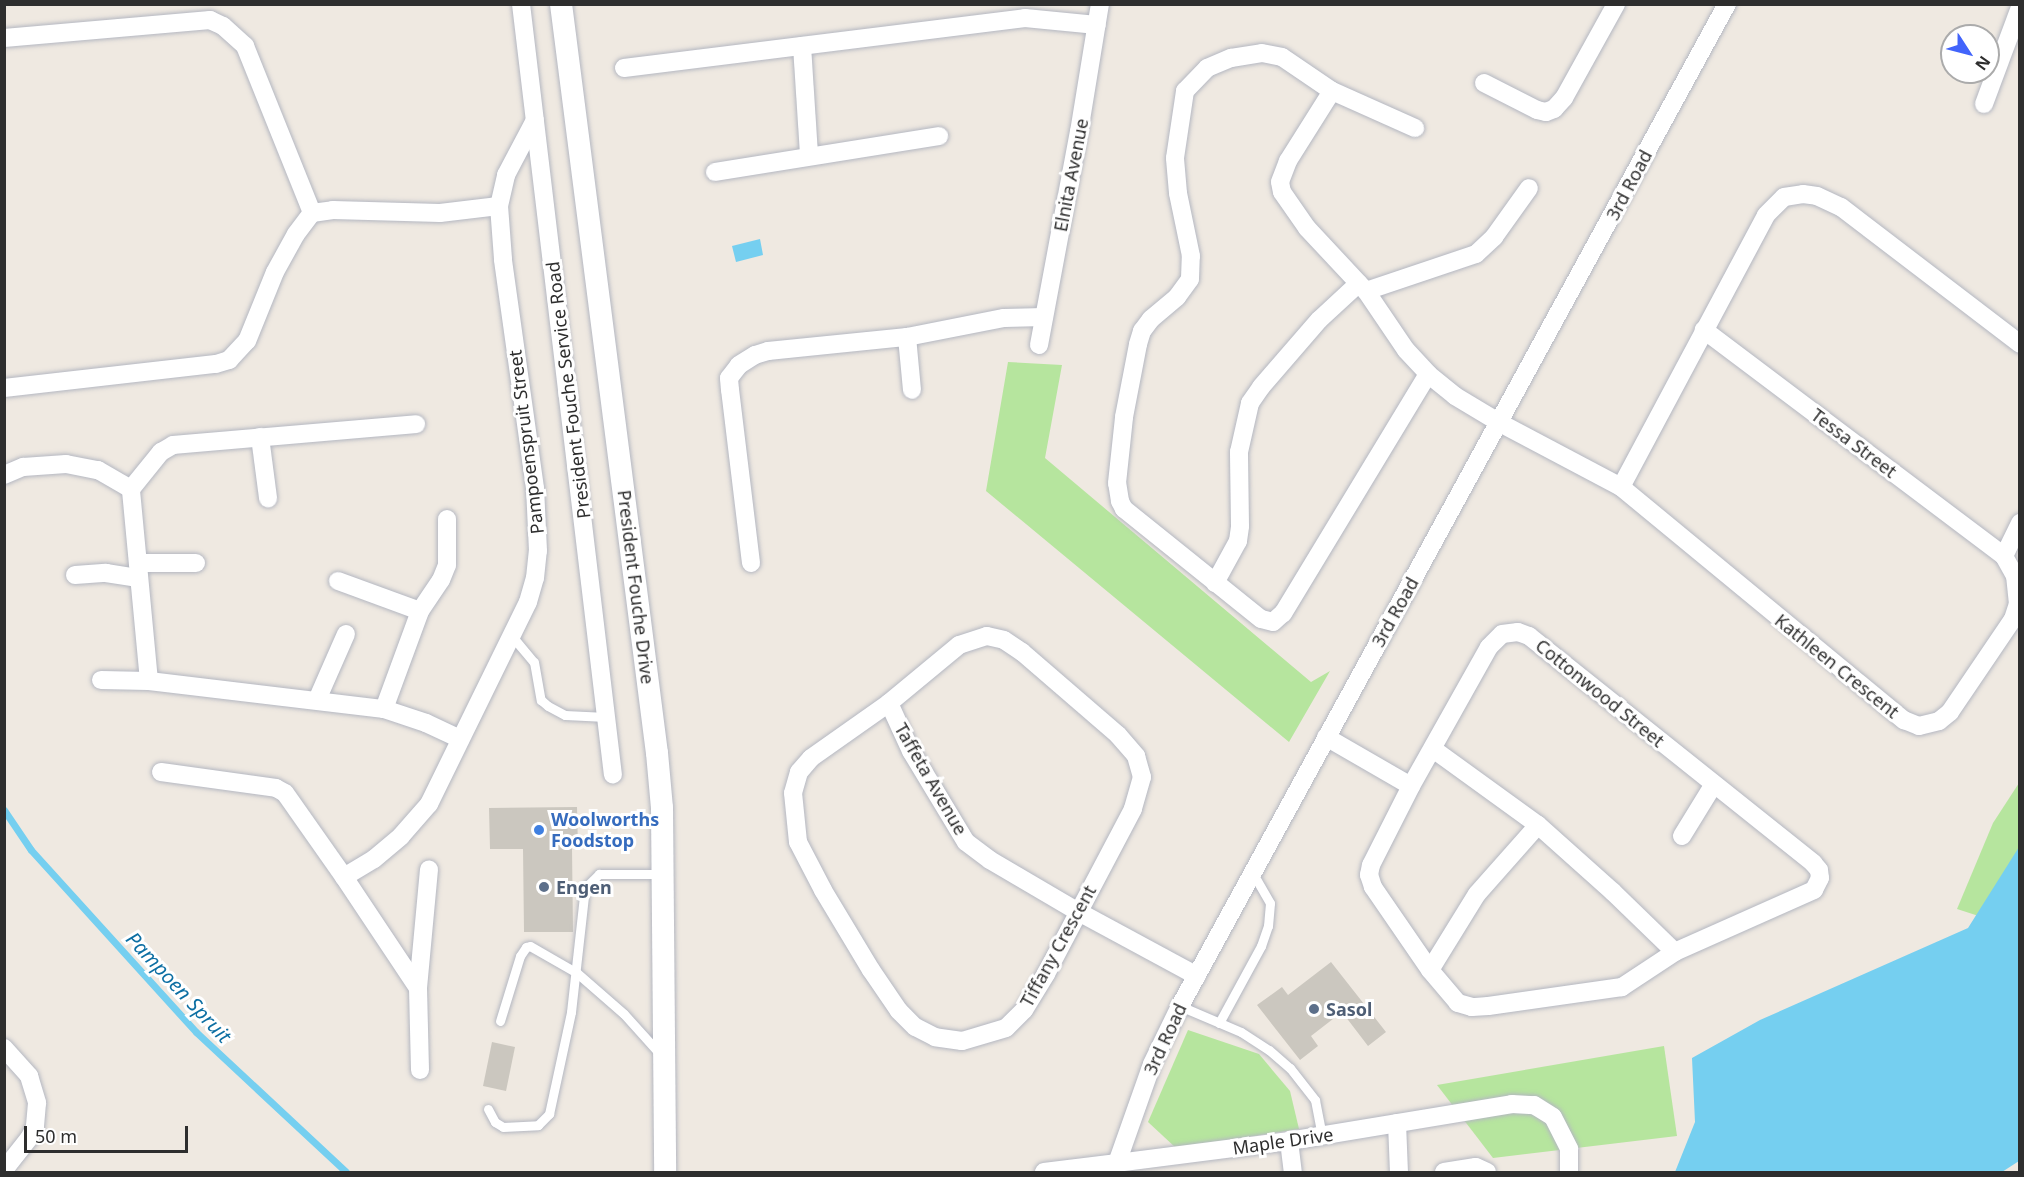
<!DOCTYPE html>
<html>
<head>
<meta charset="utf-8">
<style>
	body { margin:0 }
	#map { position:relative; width:2024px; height:1177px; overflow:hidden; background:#efe9e1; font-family:"Noto Sans",sans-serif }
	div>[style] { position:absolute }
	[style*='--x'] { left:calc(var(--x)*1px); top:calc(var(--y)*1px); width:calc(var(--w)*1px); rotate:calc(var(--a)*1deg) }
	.green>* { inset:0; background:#b6e59e }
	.water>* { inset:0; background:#75cff0 }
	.stream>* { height:7px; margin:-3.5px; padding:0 3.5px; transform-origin:3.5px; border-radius:3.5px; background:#75cff0 }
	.building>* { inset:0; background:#cbc7bf }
	.roads { filter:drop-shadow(0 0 2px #b4b7c1) drop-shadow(0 0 2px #b4b7c1) }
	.service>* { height:9px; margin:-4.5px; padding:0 4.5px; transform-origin:4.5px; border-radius:4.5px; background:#fff }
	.minor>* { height:18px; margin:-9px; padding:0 9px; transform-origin:9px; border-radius:9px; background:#fff }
	.tertiary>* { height:22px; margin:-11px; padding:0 11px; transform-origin:11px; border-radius:11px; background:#fff }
	.dots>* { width:16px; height:16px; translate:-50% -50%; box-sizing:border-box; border:3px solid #fff; border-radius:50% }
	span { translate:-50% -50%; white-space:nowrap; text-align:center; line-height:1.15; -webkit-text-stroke:6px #fff; paint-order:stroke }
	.street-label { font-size:18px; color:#2e2e2e }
	.shop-label { font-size:18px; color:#366cbe; font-weight:700 }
	.left { translate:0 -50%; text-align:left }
	.service-label { font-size:18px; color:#4e5e75; font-weight:700 }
	.water-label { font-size:20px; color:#0d6fa3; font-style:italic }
	.frame { position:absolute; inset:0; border:6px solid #2e2e2e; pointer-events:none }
	.north { position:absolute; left:1940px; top:24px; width:60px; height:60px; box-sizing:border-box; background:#fff; border:2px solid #ababab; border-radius:50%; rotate:126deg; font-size:16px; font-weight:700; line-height:24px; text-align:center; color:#2e2e2e }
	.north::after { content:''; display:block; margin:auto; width:21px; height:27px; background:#4264fb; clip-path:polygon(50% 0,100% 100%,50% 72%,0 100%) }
	.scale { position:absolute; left:24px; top:1126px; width:164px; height:27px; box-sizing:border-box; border:3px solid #2e2e2e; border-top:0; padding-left:8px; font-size:18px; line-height:21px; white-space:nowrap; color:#2e2e2e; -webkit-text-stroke:4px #fff; paint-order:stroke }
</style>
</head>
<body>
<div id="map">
	<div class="green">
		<div style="clip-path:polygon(1008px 362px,1062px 365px,1045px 458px,1311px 682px,1330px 671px,1289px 742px,986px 491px)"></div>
		<div style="clip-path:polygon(2019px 783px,2019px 929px,1957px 909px,1993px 823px)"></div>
		<div style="clip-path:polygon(1188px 1030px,1259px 1054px,1290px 1091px,1299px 1129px,1176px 1148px,1148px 1122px)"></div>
		<div style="clip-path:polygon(1664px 1046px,1677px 1136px,1493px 1158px,1437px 1085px)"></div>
	</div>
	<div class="water">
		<div style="clip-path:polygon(760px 239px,763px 255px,736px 262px,732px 246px)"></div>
		<div style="clip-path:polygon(2019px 847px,2019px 1161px,2002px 1172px,1675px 1172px,1695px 1122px,1692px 1058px,1760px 1020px,1968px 928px)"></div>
	</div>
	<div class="stream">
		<div style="--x:4;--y:810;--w:48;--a:56"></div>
		<div style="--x:31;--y:850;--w:246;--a:47.8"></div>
		<div style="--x:196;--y:1032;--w:205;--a:43"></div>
	</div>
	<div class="building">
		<div style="clip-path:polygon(577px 807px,578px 848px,572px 848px,573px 932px,524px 932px,523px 849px,490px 849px,489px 808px)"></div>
		<div style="clip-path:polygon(1331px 962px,1386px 1032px,1368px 1046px,1342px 1012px,1311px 1036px,1318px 1046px,1300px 1060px,1257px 1005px,1282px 987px,1288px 995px)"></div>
		<div style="clip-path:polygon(492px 1042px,515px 1047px,506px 1091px,483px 1086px)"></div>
	</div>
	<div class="roads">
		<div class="service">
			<div style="--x:511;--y:635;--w:35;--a:50"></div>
			<div style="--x:534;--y:662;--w:39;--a:80"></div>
			<div style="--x:541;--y:700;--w:9;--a:41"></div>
			<div style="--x:548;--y:706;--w:19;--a:28"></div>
			<div style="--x:565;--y:715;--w:41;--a:2.8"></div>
			<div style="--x:1180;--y:1006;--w:66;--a:23.1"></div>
			<div style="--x:1241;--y:1032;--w:33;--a:33"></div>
			<div style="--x:1269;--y:1050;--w:28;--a:41"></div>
			<div style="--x:1290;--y:1068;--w:41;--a:52"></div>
			<div style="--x:1315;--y:1100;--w:36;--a:79"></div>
			<div style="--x:500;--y:1021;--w:68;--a:-72.9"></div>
			<div style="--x:520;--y:956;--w:11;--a:-56"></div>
			<div style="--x:526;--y:947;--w:4;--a:-14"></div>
			<div style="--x:530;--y:946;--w:54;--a:29.9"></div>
			<div style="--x:577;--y:973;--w:62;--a:41.1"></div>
			<div style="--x:624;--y:1014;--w:54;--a:48"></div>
			<div style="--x:1219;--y:1023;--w:88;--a:-61.4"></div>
			<div style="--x:1261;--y:946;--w:21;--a:-71"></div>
			<div style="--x:1268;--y:926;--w:23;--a:-85"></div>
			<div style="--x:1270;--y:903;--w:34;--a:-120"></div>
			<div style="--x:488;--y:1109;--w:15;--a:62"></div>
			<div style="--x:495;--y:1122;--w:9;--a:32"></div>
			<div style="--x:503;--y:1127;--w:35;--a:-3"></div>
			<div style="--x:538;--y:1125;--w:16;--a:-45"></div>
			<div style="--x:549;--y:1114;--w:104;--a:-77.8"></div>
			<div style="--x:571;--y:1012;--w:125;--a:-83.6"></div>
			<div style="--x:585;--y:888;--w:20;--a:-45"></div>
			<div style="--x:599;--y:874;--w:64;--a:0"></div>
		</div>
		<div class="minor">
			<div style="--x:521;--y:4;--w:776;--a:83.2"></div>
			<div style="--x:4;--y:38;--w:207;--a:-5"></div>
			<div style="--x:210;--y:20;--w:14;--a:25"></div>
			<div style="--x:223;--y:26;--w:30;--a:42"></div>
			<div style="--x:245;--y:46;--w:180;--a:68.1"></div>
			<div style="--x:802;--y:46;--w:109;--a:86.3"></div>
			<div style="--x:624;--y:68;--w:404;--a:-7.1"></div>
			<div style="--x:1025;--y:18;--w:72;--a:5.6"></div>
			<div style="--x:1484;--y:83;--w:59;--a:27"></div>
			<div style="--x:1537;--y:110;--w:9;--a:13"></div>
			<div style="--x:1546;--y:112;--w:9;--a:-21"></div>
			<div style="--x:1554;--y:109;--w:15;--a:-48"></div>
			<div style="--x:1564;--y:98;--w:107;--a:-61"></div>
			<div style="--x:1332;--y:91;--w:91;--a:24"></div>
			<div style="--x:1984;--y:104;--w:103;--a:-69.6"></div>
			<div style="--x:715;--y:172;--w:227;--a:-9.1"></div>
			<div style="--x:1366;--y:291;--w:116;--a:-18.6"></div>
			<div style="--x:1476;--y:254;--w:25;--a:-43"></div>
			<div style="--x:1494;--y:237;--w:60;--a:-54.5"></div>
			<div style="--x:907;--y:337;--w:53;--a:84.6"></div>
			<div style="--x:1039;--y:345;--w:217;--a:-79.4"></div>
			<div style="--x:1079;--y:132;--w:130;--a:-80.7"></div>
			<div style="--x:1428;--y:374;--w:280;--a:121.2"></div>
			<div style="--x:1283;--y:613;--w:13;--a:138"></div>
			<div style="--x:1273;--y:622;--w:12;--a:-166"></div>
			<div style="--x:1261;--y:619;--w:176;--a:-141.2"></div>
			<div style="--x:1124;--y:509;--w:9;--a:-117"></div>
			<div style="--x:1120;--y:501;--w:18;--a:-99"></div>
			<div style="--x:1117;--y:483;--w:66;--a:-83.9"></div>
			<div style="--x:1124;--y:417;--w:74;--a:-79.1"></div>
			<div style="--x:1138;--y:344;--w:14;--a:-73"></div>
			<div style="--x:1142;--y:331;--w:15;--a:-53"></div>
			<div style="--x:1151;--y:319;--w:34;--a:-40"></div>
			<div style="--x:1177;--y:297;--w:22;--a:-54"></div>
			<div style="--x:1190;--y:279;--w:23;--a:-88"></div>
			<div style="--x:1191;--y:256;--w:64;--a:-101.7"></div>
			<div style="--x:1178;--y:193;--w:35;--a:-95"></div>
			<div style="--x:1175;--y:158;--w:68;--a:-81.5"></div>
			<div style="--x:1185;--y:91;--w:32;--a:-46"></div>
			<div style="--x:1207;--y:68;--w:26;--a:-23"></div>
			<div style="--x:1231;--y:58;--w:31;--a:-9"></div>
			<div style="--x:1262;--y:53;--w:20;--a:11"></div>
			<div style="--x:1282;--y:57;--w:60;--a:34.2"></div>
			<div style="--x:1332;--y:91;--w:83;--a:122.2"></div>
			<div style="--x:1288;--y:161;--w:22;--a:111"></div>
			<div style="--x:1280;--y:182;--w:10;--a:79"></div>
			<div style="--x:1282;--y:192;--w:44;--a:55.2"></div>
			<div style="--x:1307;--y:228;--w:86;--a:46.9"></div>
			<div style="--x:1366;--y:291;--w:71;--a:55.9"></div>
			<div style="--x:1406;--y:350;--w:33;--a:47"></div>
			<div style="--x:1428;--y:374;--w:35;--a:39"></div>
			<div style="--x:1455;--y:396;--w:52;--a:31"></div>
			<div style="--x:1500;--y:423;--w:137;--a:27.9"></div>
			<div style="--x:1621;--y:487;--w:367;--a:39.5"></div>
			<div style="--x:1904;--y:720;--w:16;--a:22"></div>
			<div style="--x:1919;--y:726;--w:21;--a:-14"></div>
			<div style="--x:1939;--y:721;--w:14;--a:-39"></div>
			<div style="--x:1950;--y:712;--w:112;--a:-55.9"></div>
			<div style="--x:2013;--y:619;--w:16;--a:-72"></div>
			<div style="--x:2018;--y:604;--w:28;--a:-96"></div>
			<div style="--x:2015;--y:576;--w:23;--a:-119"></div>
			<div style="--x:2004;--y:556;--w:376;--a:-143"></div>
			<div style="--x:4;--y:388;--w:213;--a:-6.5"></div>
			<div style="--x:216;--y:364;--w:14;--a:-17"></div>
			<div style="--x:229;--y:360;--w:26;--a:-47"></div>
			<div style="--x:247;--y:341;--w:74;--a:-67.9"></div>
			<div style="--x:275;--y:272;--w:43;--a:-61.1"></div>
			<div style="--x:296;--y:234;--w:26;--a:-53"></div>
			<div style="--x:312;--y:213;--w:21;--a:-8"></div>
			<div style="--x:333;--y:210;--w:107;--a:1.6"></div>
			<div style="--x:440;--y:213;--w:59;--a:-6.8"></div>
			<div style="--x:260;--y:437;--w:62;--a:82.5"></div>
			<div style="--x:4;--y:475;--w:21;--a:-23"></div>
			<div style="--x:23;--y:467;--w:43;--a:-4"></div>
			<div style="--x:66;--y:464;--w:33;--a:11"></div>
			<div style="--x:98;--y:470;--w:38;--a:30"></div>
			<div style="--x:1621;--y:487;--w:308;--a:-61.9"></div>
			<div style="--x:1766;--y:215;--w:25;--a:-45"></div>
			<div style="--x:1784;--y:197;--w:19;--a:-9"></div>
			<div style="--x:1803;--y:194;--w:14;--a:8"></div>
			<div style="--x:1817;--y:196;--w:26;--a:25"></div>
			<div style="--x:1841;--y:207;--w:225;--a:37.4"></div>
			<div style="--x:2004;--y:556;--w:37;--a:-64"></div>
			<div style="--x:138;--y:563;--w:58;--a:0"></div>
			<div style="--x:751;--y:563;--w:174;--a:-96.9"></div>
			<div style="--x:730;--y:390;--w:12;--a:-95"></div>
			<div style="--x:729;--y:378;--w:16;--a:-52"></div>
			<div style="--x:739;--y:365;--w:19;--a:-32"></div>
			<div style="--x:755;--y:355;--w:14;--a:-17"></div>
			<div style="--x:768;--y:351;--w:140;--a:-5.8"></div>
			<div style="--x:907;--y:337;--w:99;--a:-11.1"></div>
			<div style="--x:1004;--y:318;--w:40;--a:-1.4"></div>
			<div style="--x:75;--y:575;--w:31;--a:-4"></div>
			<div style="--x:106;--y:573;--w:33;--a:9"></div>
			<div style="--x:338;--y:581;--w:87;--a:20.1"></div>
			<div style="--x:1215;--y:583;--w:48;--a:-61.3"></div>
			<div style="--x:1238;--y:541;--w:15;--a:-82"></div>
			<div style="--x:1240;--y:526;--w:74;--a:-90.8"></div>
			<div style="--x:1239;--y:452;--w:50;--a:-77.3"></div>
			<div style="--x:1250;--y:403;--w:19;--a:-55"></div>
			<div style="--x:1261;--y:387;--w:89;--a:-49.1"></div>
			<div style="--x:1319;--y:320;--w:54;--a:-42.8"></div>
			<div style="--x:1518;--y:632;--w:12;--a:20"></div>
			<div style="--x:1529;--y:636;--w:364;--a:38.6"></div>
			<div style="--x:1813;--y:863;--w:9;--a:49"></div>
			<div style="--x:1819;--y:870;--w:8;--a:83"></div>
			<div style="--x:1820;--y:878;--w:13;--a:117"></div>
			<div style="--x:1814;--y:890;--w:152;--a:156"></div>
			<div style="--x:1675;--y:952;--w:64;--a:146.6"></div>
			<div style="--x:1622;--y:987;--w:135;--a:171.9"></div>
			<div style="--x:1488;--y:1006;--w:16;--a:176"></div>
			<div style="--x:1472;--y:1007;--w:15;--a:-164"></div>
			<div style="--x:1458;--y:1003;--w:43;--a:-130.3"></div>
			<div style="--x:1430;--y:970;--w:101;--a:-124.5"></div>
			<div style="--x:1373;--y:887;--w:13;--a:-108"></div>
			<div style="--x:1369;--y:875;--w:10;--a:-79"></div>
			<div style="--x:1371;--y:865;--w:89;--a:-63.1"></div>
			<div style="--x:1411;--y:786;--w:159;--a:-60.7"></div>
			<div style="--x:1489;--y:647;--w:18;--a:-45"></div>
			<div style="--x:1502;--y:634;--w:16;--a:-7"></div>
			<div style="--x:987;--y:636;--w:17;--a:13"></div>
			<div style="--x:1004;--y:640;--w:22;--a:34"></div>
			<div style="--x:1022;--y:652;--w:127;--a:40.8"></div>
			<div style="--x:1118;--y:735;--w:28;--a:49"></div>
			<div style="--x:1136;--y:756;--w:22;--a:74"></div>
			<div style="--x:1142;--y:777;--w:33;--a:106"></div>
			<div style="--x:1133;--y:809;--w:187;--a:117.8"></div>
			<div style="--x:1046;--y:974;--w:42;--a:121.4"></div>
			<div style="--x:1024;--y:1010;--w:25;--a:135"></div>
			<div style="--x:1006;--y:1028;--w:46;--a:163.5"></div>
			<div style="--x:962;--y:1041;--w:27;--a:-172"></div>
			<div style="--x:935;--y:1037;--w:22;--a:-153"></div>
			<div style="--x:915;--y:1027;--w:23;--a:-135"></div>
			<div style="--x:899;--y:1011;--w:50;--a:-124.3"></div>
			<div style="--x:871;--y:970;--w:93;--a:-121"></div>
			<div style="--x:823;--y:890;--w:54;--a:-117.5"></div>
			<div style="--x:798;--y:842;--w:49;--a:-95.8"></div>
			<div style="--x:793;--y:793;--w:22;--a:-74"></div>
			<div style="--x:799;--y:772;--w:18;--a:-49"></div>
			<div style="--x:811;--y:758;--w:95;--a:-35.2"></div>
			<div style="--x:889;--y:703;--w:91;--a:-39.6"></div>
			<div style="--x:959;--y:645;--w:29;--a:-18"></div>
			<div style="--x:101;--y:680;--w:48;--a:1.2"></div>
			<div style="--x:149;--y:681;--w:237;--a:6.8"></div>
			<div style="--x:384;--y:709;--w:44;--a:18.4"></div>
			<div style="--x:426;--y:723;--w:38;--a:25"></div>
			<div style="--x:149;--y:681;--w:193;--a:-95.4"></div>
			<div style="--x:131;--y:489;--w:48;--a:-51"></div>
			<div style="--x:161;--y:452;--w:14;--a:-30"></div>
			<div style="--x:173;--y:445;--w:244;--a:-4.9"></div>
			<div style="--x:317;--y:700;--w:72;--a:-66.3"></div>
			<div style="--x:889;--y:703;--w:53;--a:65.4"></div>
			<div style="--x:911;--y:751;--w:106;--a:58.9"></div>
			<div style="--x:966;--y:842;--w:30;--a:37"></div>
			<div style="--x:990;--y:860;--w:101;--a:30.4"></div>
			<div style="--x:1077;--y:911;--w:136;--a:28.4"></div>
			<div style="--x:384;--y:709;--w:104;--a:-69.8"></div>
			<div style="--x:420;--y:611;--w:37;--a:-56"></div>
			<div style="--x:441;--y:580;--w:16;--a:-68"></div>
			<div style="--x:447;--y:565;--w:46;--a:-90"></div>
			<div style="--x:1326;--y:737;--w:98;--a:30"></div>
			<div style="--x:161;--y:772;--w:116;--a:7.9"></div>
			<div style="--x:276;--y:788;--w:10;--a:29"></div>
			<div style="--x:285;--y:793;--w:103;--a:54.9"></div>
			<div style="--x:344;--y:877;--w:35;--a:-31"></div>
			<div style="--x:374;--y:859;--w:35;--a:-40"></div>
			<div style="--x:401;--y:836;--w:43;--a:-48.8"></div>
			<div style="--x:429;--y:804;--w:225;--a:-63.9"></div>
			<div style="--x:528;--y:602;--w:25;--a:-74"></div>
			<div style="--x:535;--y:578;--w:27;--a:-84"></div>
			<div style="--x:538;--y:551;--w:63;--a:-92.7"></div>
			<div style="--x:535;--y:488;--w:231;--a:-98"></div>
			<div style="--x:503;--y:259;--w:53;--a:-94.3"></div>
			<div style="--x:499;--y:206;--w:32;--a:-77"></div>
			<div style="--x:506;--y:175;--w:62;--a:-62.2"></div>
			<div style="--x:1538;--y:825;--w:101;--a:41.8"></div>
			<div style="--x:1613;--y:892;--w:86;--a:44.1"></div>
			<div style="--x:1682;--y:836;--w:61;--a:-58.4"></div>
			<div style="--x:344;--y:877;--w:133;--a:56.3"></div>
			<div style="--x:418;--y:988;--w:82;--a:88.6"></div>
			<div style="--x:1430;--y:970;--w:89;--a:-58.3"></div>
			<div style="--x:1477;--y:894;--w:92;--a:-48.5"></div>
			<div style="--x:1538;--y:825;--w:130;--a:-144.1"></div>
			<div style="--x:418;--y:988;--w:119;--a:-84.7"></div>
			<div style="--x:4;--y:1048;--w:38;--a:48"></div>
			<div style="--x:29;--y:1076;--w:28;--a:73"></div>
			<div style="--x:37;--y:1103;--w:24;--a:95"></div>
			<div style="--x:35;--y:1127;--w:11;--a:117"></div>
			<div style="--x:30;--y:1137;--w:42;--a:128.2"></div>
			<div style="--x:1397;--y:1123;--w:49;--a:87.7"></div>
			<div style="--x:1289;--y:1141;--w:31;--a:83"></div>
			<div style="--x:1044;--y:1172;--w:74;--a:-7"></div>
			<div style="--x:1117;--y:1163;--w:105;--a:-70.5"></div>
			<div style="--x:1152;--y:1064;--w:64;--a:-64.2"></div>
			<div style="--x:1180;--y:1006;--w:1142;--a:-61.37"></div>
			<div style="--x:1114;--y:1172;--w:9;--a:-72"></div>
			<div style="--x:1117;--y:1163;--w:173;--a:-7.3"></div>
			<div style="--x:1289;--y:1141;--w:226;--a:-9.4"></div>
			<div style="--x:1512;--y:1104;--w:22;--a:3"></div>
			<div style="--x:1534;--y:1105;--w:22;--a:32"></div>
			<div style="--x:1553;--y:1117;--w:36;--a:63"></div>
			<div style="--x:1569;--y:1149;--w:23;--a:90"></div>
			<div style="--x:1444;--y:1172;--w:32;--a:-9"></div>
			<div style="--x:1476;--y:1167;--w:12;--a:24"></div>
		</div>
		<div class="tertiary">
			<div style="--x:561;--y:4;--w:755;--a:82.7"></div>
			<div style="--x:657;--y:753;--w:55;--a:84.8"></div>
			<div style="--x:662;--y:808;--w:364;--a:89.5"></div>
		</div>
	</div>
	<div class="dots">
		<div style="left:539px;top:830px;background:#3f7fe0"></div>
		<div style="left:544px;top:887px;background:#5c6f8a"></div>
		<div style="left:1314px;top:1009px;background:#5c6f8a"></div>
	</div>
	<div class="street-label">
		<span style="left:1071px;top:175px;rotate:-79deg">Elnita Avenue</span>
		<span style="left:1629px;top:185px;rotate:-62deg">3rd Road</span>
		<span style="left:568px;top:390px;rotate:-97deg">President Fouche Service Road</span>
		<span style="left:526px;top:442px;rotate:-97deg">Pampoenspruit Street</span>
		<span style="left:1854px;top:443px;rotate:37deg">Tessa Street</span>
		<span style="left:636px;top:587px;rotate:83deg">President Fouche Drive</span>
		<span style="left:1395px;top:612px;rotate:-61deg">3rd Road</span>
		<span style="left:1837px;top:666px;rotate:39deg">Kathleen Crescent</span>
		<span style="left:1600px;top:693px;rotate:39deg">Cottonwood Street</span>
		<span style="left:931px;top:779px;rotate:60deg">Taffeta Avenue</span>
		<span style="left:1058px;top:946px;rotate:-61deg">Tiffany Crescent</span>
		<span style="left:1165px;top:1039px;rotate:-65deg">3rd Road</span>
		<span style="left:1283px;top:1141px;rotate:-8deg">Maple Drive</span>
	</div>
	<div class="shop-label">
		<span class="left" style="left:551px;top:830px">Woolworths<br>Foodstop</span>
	</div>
	<div class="service-label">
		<span class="left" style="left:556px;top:887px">Engen</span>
		<span class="left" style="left:1326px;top:1009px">Sasol</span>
	</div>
	<div class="water-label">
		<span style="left:179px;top:987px;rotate:47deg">Pampoen Spruit</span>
	</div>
	<div class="frame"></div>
	<div class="north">N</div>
	<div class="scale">50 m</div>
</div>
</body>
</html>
